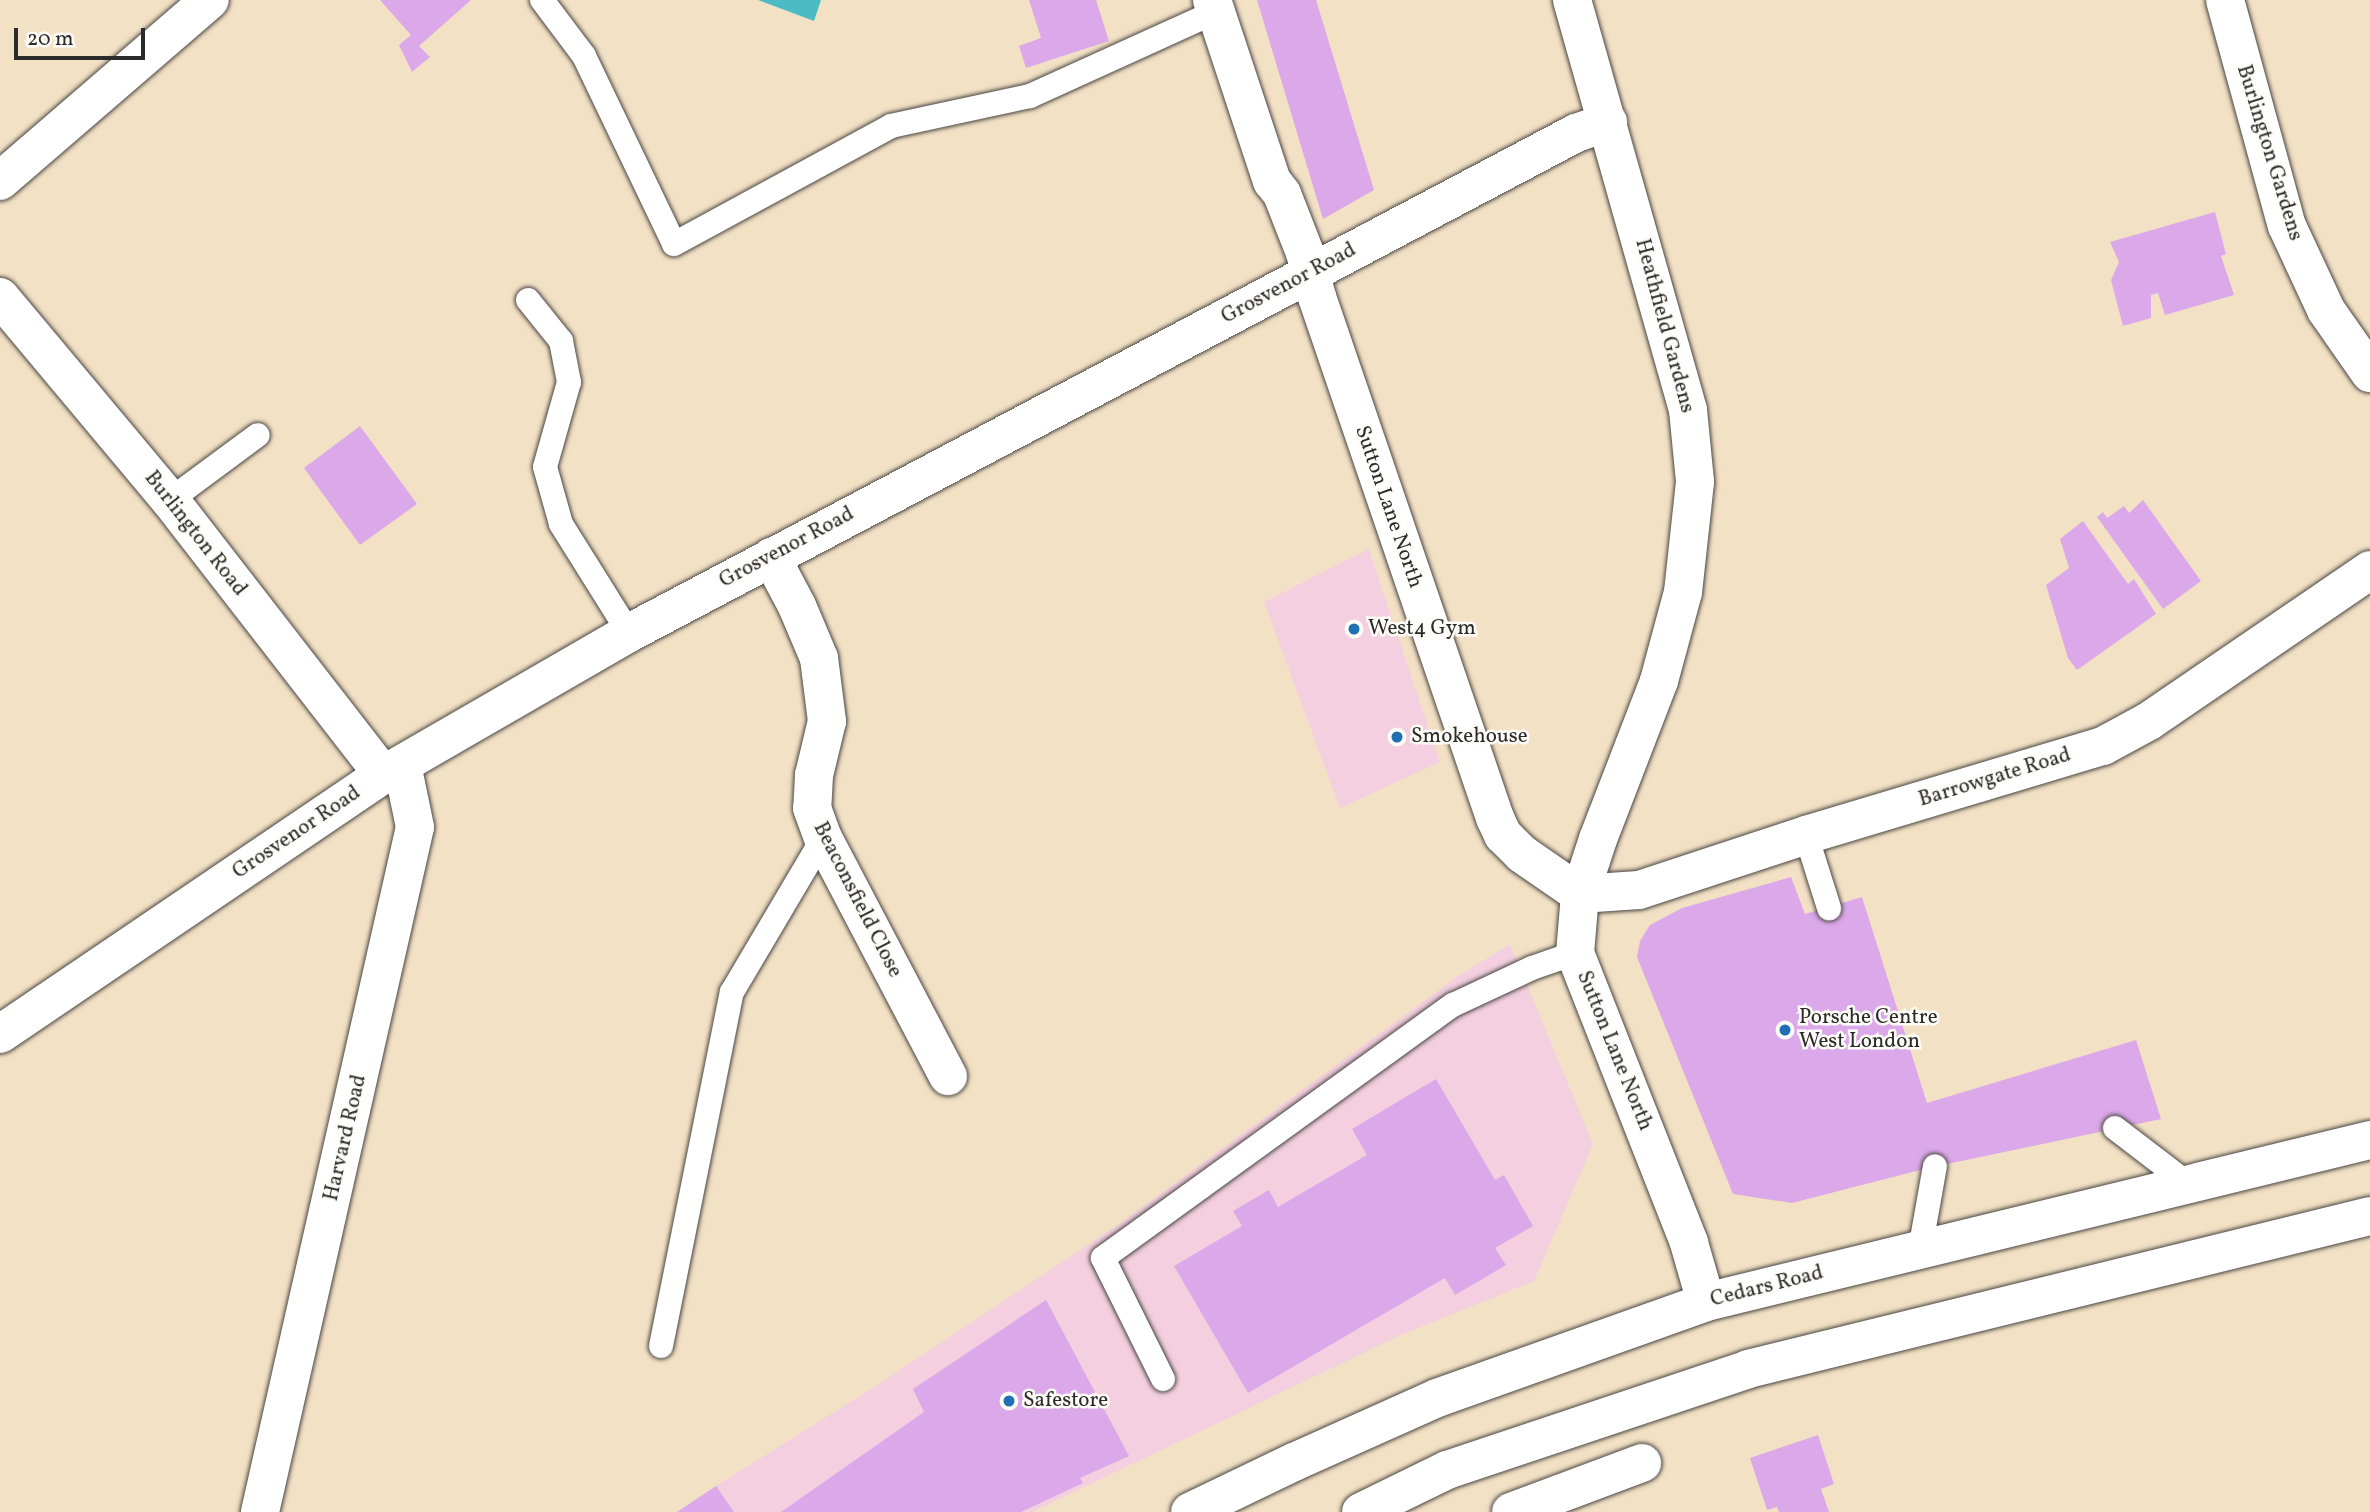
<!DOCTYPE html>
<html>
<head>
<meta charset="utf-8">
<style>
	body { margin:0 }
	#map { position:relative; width:2370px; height:1512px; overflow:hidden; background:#f3e1c5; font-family:Vollkorn,serif }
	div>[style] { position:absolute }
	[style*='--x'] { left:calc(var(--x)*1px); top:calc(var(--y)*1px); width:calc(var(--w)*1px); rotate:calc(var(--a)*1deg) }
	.built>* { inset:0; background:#f3cfdf }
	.water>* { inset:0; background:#4cbbc4 }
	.building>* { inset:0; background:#dba8e9 }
	.roads { filter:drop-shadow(0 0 2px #494642) drop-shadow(0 0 2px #494642) }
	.lane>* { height:24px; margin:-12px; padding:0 12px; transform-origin:12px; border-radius:12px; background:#fff }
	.street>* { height:38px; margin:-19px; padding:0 19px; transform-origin:19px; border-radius:19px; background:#fff }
	.primary>* { height:38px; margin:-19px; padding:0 19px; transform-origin:19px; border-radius:19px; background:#fff }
	.highway>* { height:38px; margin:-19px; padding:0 19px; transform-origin:19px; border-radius:19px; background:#fff }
	.dots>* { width:19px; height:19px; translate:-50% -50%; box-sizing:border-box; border:4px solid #fdfcf7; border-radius:50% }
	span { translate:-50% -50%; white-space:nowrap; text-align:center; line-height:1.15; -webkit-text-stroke:5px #fdfcf7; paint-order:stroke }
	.street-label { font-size:21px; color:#2b2b2b }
	.poi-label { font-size:21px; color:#2b2b2b }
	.left { translate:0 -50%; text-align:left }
	.scale { position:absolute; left:14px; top:28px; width:131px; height:32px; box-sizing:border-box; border:4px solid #2b2b2b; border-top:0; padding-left:9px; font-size:21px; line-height:24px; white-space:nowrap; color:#2b2b2b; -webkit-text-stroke:5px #fdfcf7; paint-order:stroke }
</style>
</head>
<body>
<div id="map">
	<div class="built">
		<div style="clip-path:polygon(1369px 549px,1440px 762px,1340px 808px,1264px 602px)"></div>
		<div style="clip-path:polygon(1510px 944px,1593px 1144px,1534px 1281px,1401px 1335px,1032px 1512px,734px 1512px,716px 1486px,871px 1389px,1118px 1225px,1458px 976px)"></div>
	</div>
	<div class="water">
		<div style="clip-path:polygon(758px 0,821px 0,814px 21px)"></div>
	</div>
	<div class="building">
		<div style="clip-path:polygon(380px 0,471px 0,419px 46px,430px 57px,412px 72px,399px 45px,411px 35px)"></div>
		<div style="clip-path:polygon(1029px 0,1096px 0,1109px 41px,1026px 68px,1019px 46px,1041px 38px)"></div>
		<div style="clip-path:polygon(1257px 0,1316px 0,1374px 190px,1323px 219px)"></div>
		<div style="clip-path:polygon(2215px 212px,2226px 254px,2221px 256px,2234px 295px,2165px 315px,2158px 293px,2151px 295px,2151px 318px,2123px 326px,2111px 280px,2119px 262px,2110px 242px)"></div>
		<div style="clip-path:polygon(360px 426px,417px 504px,360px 545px,304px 468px)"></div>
		<div style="clip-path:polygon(2143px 500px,2201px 581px,2163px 609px,2097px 517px,2103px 512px,2107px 518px,2124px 506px,2129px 513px)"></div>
		<div style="clip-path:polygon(2083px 521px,2128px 584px,2134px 579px,2156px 614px,2077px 670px,2068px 658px,2046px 585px,2069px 568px,2060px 539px)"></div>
		<div style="clip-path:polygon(1791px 877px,1805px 914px,1862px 897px,1927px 1103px,2136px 1040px,2161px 1119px,1928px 1168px,1792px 1203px,1733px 1194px,1637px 957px,1640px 941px,1650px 925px,1682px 908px)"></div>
		<div style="clip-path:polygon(1436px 1079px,1495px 1180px,1504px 1175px,1533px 1226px,1495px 1248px,1506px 1265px,1455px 1295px,1445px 1278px,1248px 1393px,1174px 1266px,1242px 1226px,1233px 1211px,1269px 1190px,1278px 1207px,1367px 1155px,1352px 1129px)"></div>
		<div style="clip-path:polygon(1046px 1300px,1129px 1456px,1080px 1478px,1083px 1483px,1021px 1512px,781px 1512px,924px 1412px,913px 1389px)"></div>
		<div style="clip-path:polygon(1818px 1435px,1834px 1484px,1821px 1489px,1829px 1512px,1779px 1512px,1777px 1507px,1767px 1510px,1750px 1458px)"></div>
		<div style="clip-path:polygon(716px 1486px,734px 1512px,677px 1512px)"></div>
	</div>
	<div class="roads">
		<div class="lane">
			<div style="--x:542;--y:0;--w:70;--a:53.1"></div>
			<div style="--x:584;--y:56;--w:208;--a:64.4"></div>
			<div style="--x:674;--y:244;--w:247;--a:-28.5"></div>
			<div style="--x:891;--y:126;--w:142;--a:-12.2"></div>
			<div style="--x:1030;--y:96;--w:203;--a:-24.4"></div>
			<div style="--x:528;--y:300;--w:53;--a:51.2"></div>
			<div style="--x:561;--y:341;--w:42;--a:79"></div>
			<div style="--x:569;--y:382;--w:88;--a:105.8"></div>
			<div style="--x:545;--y:467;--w:59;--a:74.3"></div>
			<div style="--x:561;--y:524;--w:128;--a:58"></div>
			<div style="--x:170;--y:500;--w:109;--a:-36.5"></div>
			<div style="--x:1806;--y:835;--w:77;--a:72.5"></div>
			<div style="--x:2115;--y:1128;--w:92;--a:37.5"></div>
			<div style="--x:1920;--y:1250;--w:85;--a:-79.9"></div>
			<div style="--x:661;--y:1346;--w:361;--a:-78.7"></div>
			<div style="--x:732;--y:992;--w:179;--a:-59.4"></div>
			<div style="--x:1163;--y:1379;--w:135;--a:-116.4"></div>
			<div style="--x:1103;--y:1258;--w:432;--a:-35.9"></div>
			<div style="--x:1453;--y:1005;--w:87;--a:-25.1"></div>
			<div style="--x:1532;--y:968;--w:46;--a:-19.2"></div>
		</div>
		<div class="street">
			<div style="--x:1212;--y:0;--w:191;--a:71.7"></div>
			<div style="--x:1272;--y:181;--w:16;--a:52"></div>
			<div style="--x:1282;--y:194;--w:63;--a:68.7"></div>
			<div style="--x:1305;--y:253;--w:46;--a:74.7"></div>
			<div style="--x:1317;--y:297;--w:551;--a:71.14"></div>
			<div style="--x:1495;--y:818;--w:19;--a:65"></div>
			<div style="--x:1503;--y:835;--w:27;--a:45"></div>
			<div style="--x:1522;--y:854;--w:70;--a:34.6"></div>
			<div style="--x:1572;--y:0;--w:426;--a:74.2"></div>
			<div style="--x:1688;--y:410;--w:72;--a:84.4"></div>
			<div style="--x:1695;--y:482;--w:111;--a:96.2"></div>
			<div style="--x:1683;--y:592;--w:92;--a:105.1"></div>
			<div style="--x:1659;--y:681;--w:169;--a:111.1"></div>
			<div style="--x:1598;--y:839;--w:58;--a:108.1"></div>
			<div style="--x:1580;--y:894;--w:59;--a:94.8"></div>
			<div style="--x:1575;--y:953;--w:312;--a:68.5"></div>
			<div style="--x:1689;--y:1243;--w:61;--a:73.9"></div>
			<div style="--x:2225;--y:0;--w:234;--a:74.7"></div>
			<div style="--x:2287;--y:226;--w:93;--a:65.1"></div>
			<div style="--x:2326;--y:310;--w:77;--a:55.1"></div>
			<div style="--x:0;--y:297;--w:265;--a:50.1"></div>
			<div style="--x:170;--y:500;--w:348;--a:52.2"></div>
			<div style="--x:771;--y:557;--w:55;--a:62"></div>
			<div style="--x:797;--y:606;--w:56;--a:67.1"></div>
			<div style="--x:819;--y:658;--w:64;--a:82.8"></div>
			<div style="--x:827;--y:721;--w:56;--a:103.5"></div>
			<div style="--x:814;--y:775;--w:33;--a:93"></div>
			<div style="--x:812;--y:808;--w:32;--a:70"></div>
			<div style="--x:823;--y:838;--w:269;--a:62.3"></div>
			<div style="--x:1580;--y:894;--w:59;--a:-3.9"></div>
			<div style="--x:1639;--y:890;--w:176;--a:-18.2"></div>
			<div style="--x:1806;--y:835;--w:310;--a:-16.7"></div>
			<div style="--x:2103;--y:746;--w:52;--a:-28.5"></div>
			<div style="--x:2149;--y:721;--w:268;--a:-34.3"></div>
			<div style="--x:0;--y:1034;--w:462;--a:-34.1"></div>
			<div style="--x:383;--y:775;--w:284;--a:-30"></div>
			<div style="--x:629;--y:633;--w:1071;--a:-27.83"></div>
			<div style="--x:1576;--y:133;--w:34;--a:-19"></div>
			<div style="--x:260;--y:1512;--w:702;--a:-77.25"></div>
			<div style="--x:415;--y:827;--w:64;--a:-101.7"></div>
			<div style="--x:1511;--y:1512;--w:140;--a:-20.5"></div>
		</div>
		<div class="primary">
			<div style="--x:0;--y:181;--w:277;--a:-40.8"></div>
		</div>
		<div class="highway">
			<div style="--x:1190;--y:1512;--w:115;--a:-25.7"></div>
			<div style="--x:1294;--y:1462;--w:157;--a:-24.1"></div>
			<div style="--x:1437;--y:1398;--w:286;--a:-19.6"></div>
			<div style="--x:1706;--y:1302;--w:683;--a:-13.71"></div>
			<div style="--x:1361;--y:1512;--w:96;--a:-26"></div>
			<div style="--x:1447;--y:1470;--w:317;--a:-18.5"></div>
			<div style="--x:1748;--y:1369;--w:641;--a:-13.82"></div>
		</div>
	</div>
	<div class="dots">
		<div style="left:1354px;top:629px;background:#1f6fb2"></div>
		<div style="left:1397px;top:737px;background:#1f6fb2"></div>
		<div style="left:1785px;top:1030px;background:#1f6fb2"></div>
		<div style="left:1009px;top:1401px;background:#1f6fb2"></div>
	</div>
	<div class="street-label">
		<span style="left:2269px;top:153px;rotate:73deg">Burlington Gardens</span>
		<span style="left:1289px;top:284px;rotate:-28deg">Grosvenor Road</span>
		<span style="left:1664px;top:326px;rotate:75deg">Heathfield Gardens</span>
		<span style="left:1388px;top:507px;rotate:71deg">Sutton Lane North</span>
		<span style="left:195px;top:534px;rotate:52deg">Burlington Road</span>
		<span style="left:787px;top:548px;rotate:-28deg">Grosvenor Road</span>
		<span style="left:1995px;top:778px;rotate:-17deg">Barrowgate Road</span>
		<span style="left:297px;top:833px;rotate:-34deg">Grosvenor Road</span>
		<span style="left:857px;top:900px;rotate:63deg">Beaconsfield Close</span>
		<span style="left:1614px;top:1051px;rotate:68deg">Sutton Lane North</span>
		<span style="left:346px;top:1138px;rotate:-77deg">Harvard Road</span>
		<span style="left:1767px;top:1287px;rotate:-14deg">Cedars Road</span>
	</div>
	<div class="poi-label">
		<span class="left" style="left:1368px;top:629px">West4 Gym</span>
		<span class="left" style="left:1411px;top:737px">Smokehouse</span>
		<span class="left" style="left:1799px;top:1030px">Porsche Centre<br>West London</span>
		<span class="left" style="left:1023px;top:1401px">Safestore</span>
	</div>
	<div class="scale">20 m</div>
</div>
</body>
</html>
